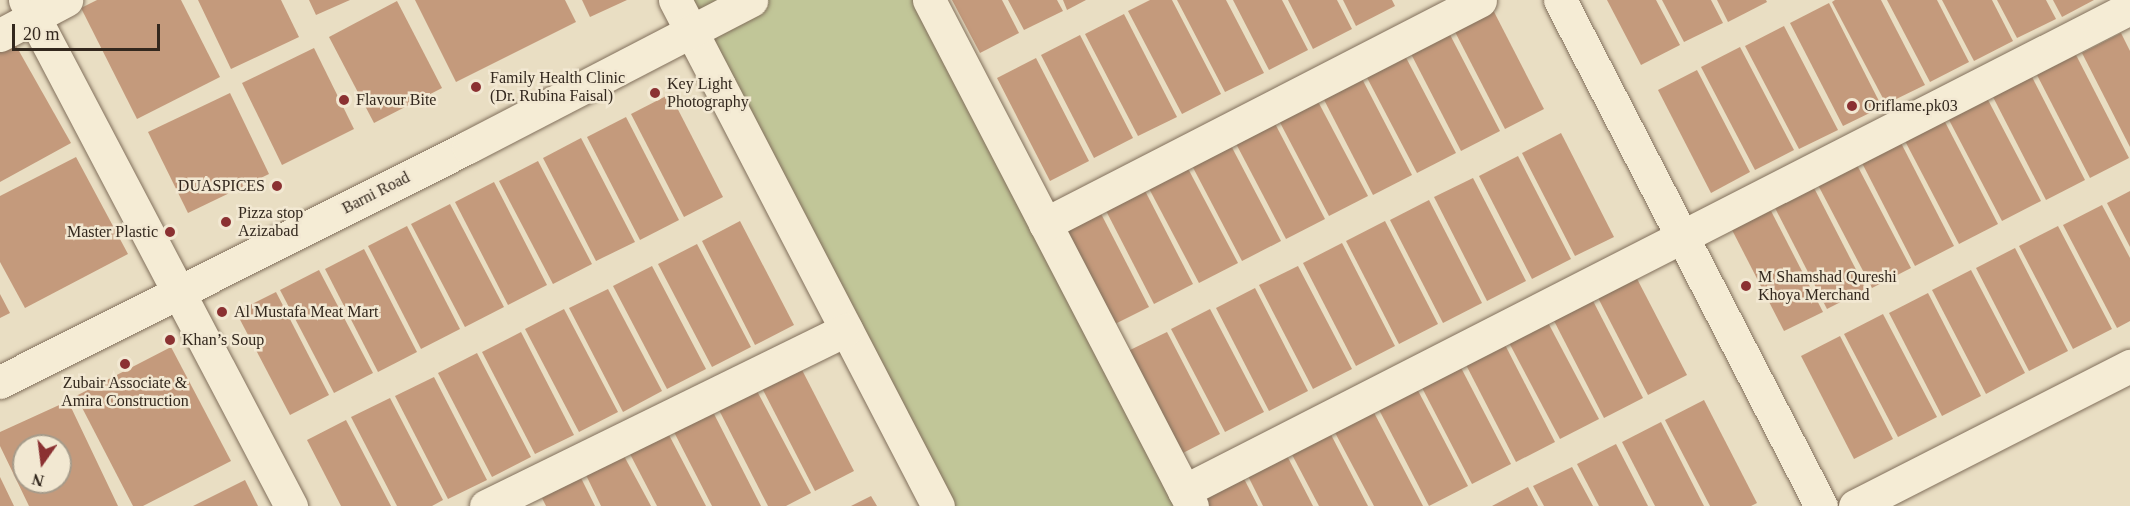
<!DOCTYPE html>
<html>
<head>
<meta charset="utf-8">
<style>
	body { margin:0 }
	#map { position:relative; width:2130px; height:506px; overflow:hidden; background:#e9dec3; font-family:Georgia,serif }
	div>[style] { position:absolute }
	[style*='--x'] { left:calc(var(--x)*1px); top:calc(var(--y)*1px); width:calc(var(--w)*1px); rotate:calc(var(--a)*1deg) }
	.green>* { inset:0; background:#c1c698 }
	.building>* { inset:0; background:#c49a7c }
	.roads { filter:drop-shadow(0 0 2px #82705c) drop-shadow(0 0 2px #82705c) }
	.minor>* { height:33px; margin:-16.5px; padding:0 16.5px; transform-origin:16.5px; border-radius:16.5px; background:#f5ecd5 }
	.tertiary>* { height:33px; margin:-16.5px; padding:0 16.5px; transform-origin:16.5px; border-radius:16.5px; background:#f5ecd5 }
	.dots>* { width:16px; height:16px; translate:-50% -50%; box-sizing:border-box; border:3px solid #f2e8d2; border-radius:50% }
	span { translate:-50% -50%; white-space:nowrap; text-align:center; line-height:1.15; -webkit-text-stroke:5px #f2e8d2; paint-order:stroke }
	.poi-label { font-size:16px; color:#33281e }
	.left { translate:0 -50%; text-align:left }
	.right { translate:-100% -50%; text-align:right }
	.street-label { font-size:16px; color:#33281e }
	.north { position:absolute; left:12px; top:434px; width:60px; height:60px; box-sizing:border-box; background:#f2e8d2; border:2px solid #a69b8a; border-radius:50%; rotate:194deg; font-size:16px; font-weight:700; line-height:24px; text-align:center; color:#33281e }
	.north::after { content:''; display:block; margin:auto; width:21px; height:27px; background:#8b3132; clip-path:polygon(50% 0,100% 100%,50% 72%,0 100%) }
	.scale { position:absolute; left:12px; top:24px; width:148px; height:27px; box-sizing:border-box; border:3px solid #33281e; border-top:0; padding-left:8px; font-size:18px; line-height:21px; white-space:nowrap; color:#33281e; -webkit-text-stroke:4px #f2e8d2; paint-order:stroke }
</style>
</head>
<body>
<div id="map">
	<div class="green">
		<div style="clip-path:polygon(675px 0,932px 0,1196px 506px,938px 506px)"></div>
	</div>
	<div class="building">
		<div style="clip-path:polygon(97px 0,181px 0,220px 77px,137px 119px,81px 8px)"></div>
		<div style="clip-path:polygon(198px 0,281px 0,299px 37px,231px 69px)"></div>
		<div style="clip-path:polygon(309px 0,350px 0,316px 15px)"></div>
		<div style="clip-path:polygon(415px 0,565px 0,576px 22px,456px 82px)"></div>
		<div style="clip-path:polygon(582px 0,627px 0,590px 17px)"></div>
		<div style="clip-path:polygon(952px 0,1002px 0,1019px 33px,980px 53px)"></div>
		<div style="clip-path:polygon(1008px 0,1057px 0,1063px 11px,1024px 30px)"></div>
		<div style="clip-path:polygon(1063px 0,1086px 0,1067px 10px)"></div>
		<div style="clip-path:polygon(1150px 0,1172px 0,1221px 94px,1182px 114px,1128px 11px)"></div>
		<div style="clip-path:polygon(1177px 0,1226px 0,1264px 73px,1225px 92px)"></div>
		<div style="clip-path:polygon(1233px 0,1282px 0,1308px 50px,1269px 70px)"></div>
		<div style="clip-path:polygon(1288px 0,1337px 0,1352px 29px,1313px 49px)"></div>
		<div style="clip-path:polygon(1343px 0,1392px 0,1395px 6px,1356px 26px)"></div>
		<div style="clip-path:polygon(1607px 0,1656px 0,1680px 45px,1641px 65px)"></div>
		<div style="clip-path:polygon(1662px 0,1711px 0,1723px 23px,1684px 42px)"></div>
		<div style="clip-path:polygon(1717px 0,1766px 0,1767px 2px,1728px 22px)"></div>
		<div style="clip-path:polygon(1835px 0,1881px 0,1925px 85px,1886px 104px,1832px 2px)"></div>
		<div style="clip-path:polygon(1887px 0,1937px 0,1969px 62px,1930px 82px)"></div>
		<div style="clip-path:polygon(1942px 0,1992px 0,2013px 41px,1974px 61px)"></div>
		<div style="clip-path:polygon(1997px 0,2046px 0,2056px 19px,2017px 38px)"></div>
		<div style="clip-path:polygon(2053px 0,2094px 0,2062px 17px)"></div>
		<div style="clip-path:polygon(397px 1px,442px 88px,374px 123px,329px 37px)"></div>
		<div style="clip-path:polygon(1829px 3px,1882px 107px,1843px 126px,1790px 23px)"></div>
		<div style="clip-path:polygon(1491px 6px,1544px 109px,1505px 129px,1452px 26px)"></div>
		<div style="clip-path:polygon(1124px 14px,1177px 117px,1138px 136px,1085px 34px)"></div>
		<div style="clip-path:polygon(2px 21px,71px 143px,0 182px,0 22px)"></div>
		<div style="clip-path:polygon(1784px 26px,1838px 130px,1799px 149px,1745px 46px)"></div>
		<div style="clip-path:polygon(1447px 29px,1500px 131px,1461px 151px,1408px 48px)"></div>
		<div style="clip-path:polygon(2121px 33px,2130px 51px,2130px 147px,2082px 53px)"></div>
		<div style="clip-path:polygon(1080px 35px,1133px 138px,1094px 158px,1041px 55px)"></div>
		<div style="clip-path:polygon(1740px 47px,1794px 150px,1755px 170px,1701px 67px)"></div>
		<div style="clip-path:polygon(314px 48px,354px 129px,282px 165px,242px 83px)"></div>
		<div style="clip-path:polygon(1402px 50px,1456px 153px,1417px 173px,1363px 70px)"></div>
		<div style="clip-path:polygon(2076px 55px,2129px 158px,2090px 178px,2037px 75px)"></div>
		<div style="clip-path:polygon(1036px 58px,1089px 161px,1050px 181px,997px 78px)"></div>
		<div style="clip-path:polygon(1697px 70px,1750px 172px,1711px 193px,1658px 90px)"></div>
		<div style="clip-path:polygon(1359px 73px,1412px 175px,1373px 195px,1320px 92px)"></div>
		<div style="clip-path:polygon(2032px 77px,2085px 180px,2046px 200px,1993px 97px)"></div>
		<div style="clip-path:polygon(230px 93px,269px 174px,188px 213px,148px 132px)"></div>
		<div style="clip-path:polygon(670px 94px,723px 197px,684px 217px,631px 114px)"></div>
		<div style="clip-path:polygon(1314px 94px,1368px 196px,1329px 216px,1275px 113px)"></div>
		<div style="clip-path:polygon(1987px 98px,2041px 201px,2002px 221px,1948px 118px)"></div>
		<div style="clip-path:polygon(1271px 116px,1325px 219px,1286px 239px,1232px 136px)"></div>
		<div style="clip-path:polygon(626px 117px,679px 220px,640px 240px,587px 137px)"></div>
		<div style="clip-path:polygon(1944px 120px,1998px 224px,1959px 244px,1905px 141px)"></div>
		<div style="clip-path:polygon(1561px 133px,1614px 237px,1575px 256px,1522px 153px)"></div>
		<div style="clip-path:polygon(581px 138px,635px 242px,596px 261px,543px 158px)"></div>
		<div style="clip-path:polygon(1227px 138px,1281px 241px,1242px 261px,1188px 158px)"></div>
		<div style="clip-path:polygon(1901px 143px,1954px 246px,1915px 266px,1862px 163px)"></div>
		<div style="clip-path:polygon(1518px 156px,1571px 259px,1532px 279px,1479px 176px)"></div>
		<div style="clip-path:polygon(76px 157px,128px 254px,25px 308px,0 262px,0 196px)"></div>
		<div style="clip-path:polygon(538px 161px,592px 264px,553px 284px,499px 181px)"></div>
		<div style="clip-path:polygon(1184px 161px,1238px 263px,1199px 283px,1145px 181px)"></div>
		<div style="clip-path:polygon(1857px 165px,1911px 268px,1872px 288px,1818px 185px)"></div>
		<div style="clip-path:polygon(1473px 178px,1526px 281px,1487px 301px,1434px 197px)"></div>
		<div style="clip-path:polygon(1140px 181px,1193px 284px,1154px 304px,1101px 201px)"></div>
		<div style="clip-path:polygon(494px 182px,547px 285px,508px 305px,455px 202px)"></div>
		<div style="clip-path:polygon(1813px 186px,1866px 289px,1827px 309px,1774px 206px)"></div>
		<div style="clip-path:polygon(2130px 191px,2130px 247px,2107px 203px)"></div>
		<div style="clip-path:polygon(1429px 200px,1482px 303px,1443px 323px,1390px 220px)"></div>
		<div style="clip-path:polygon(450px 204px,504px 307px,465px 327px,411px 224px)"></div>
		<div style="clip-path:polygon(1096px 204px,1149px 307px,1111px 326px,1057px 224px)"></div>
		<div style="clip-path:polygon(2102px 205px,2130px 258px,2130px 321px,2117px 328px,2063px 225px)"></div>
		<div style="clip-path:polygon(1770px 209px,1823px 312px,1784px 331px,1731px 228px)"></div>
		<div style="clip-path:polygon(740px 221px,794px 325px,755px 345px,702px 241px)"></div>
		<div style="clip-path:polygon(1385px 221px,1438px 324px,1399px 344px,1346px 241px)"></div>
		<div style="clip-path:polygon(407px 226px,460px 329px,421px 349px,368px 246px)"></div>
		<div style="clip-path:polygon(2058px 226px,2112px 329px,2073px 349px,2019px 246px)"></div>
		<div style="clip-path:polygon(1342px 243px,1395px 346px,1356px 366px,1303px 263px)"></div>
		<div style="clip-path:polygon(697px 244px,751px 347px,712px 367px,658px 264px)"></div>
		<div style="clip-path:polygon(2015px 248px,2068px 351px,2029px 371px,1976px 268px)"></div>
		<div style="clip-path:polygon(364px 249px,417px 352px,378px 372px,325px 269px)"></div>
		<div style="clip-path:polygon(652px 266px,706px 369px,667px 389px,613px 286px)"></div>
		<div style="clip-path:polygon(1298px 266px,1352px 369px,1313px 389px,1259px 285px)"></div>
		<div style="clip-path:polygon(319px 270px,373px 373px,334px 393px,280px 290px)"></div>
		<div style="clip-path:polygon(1971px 270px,2025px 373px,1986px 394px,1932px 290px)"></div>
		<div style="clip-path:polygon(1634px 273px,1687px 375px,1648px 395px,1595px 292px)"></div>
		<div style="clip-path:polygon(1255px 288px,1308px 391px,1269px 411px,1216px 308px)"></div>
		<div style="clip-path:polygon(608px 289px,662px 391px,623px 412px,569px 308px)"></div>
		<div style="clip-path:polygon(276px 292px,329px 395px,290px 415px,236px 312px)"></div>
		<div style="clip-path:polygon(1928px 293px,1981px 396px,1942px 416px,1889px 313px)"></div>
		<div style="clip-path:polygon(0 294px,10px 313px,0 318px)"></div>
		<div style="clip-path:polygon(1590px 295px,1643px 398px,1604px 418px,1551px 315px)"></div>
		<div style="clip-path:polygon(564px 309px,618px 412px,579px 432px,525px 329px)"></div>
		<div style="clip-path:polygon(1210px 309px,1264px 412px,1225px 432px,1171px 329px)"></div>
		<div style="clip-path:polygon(1883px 314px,1937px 417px,1898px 437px,1844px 334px)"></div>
		<div style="clip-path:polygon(1545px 317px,1599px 419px,1560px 439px,1506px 337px)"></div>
		<div style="clip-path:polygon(521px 332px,574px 435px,535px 454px,482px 352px)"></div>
		<div style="clip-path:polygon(1167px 332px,1220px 434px,1181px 454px,1128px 351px)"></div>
		<div style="clip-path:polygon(1840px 336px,1893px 439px,1854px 459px,1801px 356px)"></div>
		<div style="clip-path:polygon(1502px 339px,1555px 442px,1516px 462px,1463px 359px)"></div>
		<div style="clip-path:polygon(171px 347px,231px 461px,143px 506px,133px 506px,76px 396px)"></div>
		<div style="clip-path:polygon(477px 353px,531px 457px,492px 477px,438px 373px)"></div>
		<div style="clip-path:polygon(1457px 360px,1511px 464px,1472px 484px,1418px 380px)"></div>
		<div style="clip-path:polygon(801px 368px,854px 471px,815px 491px,762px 388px)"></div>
		<div style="clip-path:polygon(434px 377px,487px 480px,448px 499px,395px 396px)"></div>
		<div style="clip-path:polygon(1414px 383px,1468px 486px,1429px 506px,1375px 402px)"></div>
		<div style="clip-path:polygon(757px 391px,811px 493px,786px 506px,768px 506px,719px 410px)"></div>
		<div style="clip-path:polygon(390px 398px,443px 500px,432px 506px,397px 506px,351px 417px)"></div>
		<div style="clip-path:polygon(1704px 400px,1757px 503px,1751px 506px,1710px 506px,1665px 420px)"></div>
		<div style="clip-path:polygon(evenodd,68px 401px,118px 506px,29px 506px,0 446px,0 432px,68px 401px,24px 446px,60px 446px,60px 482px,24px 482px,24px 446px)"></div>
		<div style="clip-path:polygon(1370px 405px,1423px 506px,1374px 506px,1331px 425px)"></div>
		<div style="clip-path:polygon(713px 412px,761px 506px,712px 506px,674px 432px)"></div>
		<div style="clip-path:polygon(346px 420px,391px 506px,341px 506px,307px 440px)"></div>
		<div style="clip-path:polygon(1661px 422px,1704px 506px,1655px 506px,1622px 442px)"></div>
		<div style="clip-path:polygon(1327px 427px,1368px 506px,1319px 506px,1288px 447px)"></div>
		<div style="clip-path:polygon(669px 435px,706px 506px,657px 506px,630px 454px)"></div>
		<div style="clip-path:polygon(1616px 444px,1648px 506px,1599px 506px,1577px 464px)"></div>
		<div style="clip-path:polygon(1283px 448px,1313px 506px,1263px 506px,1244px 468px)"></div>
		<div style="clip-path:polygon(624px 456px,651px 506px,601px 506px,586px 475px)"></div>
		<div style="clip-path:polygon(1572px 467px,1593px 506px,1544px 506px,1533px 486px)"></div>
		<div style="clip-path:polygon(1240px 471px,1258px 506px,1208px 506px,1200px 490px)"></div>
		<div style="clip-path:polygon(0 477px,14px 506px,0 506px)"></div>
		<div style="clip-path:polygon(581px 478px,595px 506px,546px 506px,542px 498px)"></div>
		<div style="clip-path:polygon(245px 480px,258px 506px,193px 506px)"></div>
		<div style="clip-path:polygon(1528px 487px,1538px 506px,1492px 506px)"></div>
		<div style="clip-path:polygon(871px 496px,877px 506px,851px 506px)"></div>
	</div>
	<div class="roads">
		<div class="minor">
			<div style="--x:25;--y:0;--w:572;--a:62.27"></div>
			<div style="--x:675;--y:0;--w:570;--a:62.54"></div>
			<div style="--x:929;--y:0;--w:570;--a:62.54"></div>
			<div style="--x:1560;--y:0;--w:569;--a:62.71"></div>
			<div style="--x:0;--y:35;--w:75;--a:-27.9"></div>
			<div style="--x:1045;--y:224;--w:489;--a:-27.2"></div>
			<div style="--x:1184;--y:491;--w:1062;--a:-27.05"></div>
			<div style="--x:486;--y:506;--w:401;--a:-26.1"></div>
			<div style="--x:1855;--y:506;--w:309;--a:-27"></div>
		</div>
		<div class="tertiary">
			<div style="--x:0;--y:382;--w:524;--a:-26.66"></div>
			<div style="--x:468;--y:147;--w:319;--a:-27.4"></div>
		</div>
	</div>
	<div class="dots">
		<div style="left:476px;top:87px;background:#8b3132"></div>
		<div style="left:655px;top:93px;background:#8b3132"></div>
		<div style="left:344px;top:100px;background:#8b3132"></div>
		<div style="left:1852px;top:106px;background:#8b3132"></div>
		<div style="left:277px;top:186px;background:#8b3132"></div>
		<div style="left:226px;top:222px;background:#8b3132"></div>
		<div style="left:170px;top:232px;background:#8b3132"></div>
		<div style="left:1746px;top:286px;background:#8b3132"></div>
		<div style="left:222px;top:312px;background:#8b3132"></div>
		<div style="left:170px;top:340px;background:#8b3132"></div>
		<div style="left:125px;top:364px;background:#8b3132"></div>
	</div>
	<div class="poi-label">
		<span class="left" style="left:490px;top:87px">Family Health Clinic<br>(Dr. Rubina Faisal)</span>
		<span class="left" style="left:667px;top:93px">Key Light<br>Photography</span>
		<span class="left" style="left:356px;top:100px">Flavour Bite</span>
		<span class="left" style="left:1864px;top:106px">Oriflame.pk03</span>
		<span class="right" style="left:265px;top:186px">DUASPICES</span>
		<span class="left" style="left:238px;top:222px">Pizza stop<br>Azizabad</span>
		<span class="right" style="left:158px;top:232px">Master Plastic</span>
		<span class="left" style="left:1758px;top:286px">M Shamshad Qureshi<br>Khoya Merchand</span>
		<span class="left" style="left:234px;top:312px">Al Mustafa Meat Mart</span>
		<span class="left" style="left:182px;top:340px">Khan’s Soup</span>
		<span style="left:125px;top:392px">Zubair Associate &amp;<br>Amira Construction</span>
	</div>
	<div class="street-label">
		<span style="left:376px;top:193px;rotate:-27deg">Barni Road</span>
	</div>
	<div class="north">N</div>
	<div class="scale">20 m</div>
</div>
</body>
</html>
